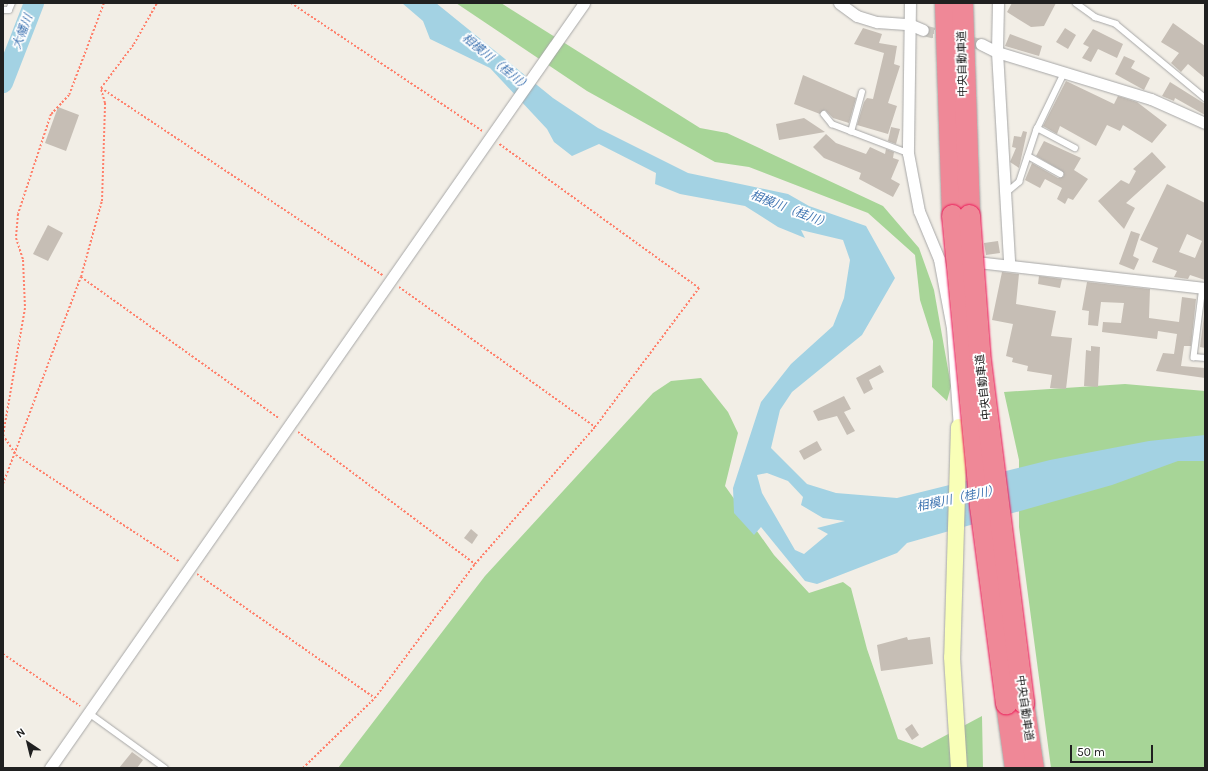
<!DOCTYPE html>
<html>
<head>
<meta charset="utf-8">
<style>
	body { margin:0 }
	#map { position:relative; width:1208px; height:771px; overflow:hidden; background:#f2eee6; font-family:Karla,"Noto Sans JP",sans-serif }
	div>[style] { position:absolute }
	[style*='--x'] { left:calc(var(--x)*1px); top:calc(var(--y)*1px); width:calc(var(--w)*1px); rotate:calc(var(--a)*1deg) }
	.forest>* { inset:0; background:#a7d597 }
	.water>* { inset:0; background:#a3d2e3 }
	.river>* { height:20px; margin:-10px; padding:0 10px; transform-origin:10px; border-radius:10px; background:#a3d2e3 }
	.building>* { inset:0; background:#c6beb5 }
	.street-tunnel>* { height:11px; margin-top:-5.5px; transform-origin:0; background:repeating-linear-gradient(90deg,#c8c5be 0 11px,transparent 0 16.5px) }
	.path>* { height:2px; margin-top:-1px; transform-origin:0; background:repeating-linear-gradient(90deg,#ff7f6a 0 2px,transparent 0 4px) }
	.roads { filter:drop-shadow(0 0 1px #a7a7a7) drop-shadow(0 0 1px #a7a7a7) }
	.lane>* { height:5.5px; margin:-2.75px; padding:0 2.75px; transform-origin:2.75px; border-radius:2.75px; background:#fff }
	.street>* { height:11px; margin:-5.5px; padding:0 5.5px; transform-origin:5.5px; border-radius:5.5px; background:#fff }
	.secondary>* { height:16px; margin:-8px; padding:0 8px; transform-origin:8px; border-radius:8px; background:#f9ffb7 }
	.highway>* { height:21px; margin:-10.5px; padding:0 10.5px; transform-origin:10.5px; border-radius:10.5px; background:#ef8897 }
	.bridges { filter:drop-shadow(0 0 1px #ec1758) drop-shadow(0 0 1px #ec1758) }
	.highway-bridge>* { height:21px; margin:-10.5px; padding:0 10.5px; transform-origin:10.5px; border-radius:10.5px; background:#ef8897 }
	span { translate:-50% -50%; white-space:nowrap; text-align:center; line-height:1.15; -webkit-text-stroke:3.5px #fff; paint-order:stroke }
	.street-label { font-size:11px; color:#202020 }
	.water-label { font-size:12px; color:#4075b2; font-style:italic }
	.frame { position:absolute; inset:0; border:4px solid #202020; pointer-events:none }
	.north { position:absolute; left:8px; top:723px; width:40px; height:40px; -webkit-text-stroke:3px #fff; paint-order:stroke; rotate:325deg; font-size:11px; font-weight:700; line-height:16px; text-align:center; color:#202020 }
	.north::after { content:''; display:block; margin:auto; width:14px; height:18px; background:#202020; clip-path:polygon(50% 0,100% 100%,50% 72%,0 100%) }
	.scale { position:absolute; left:1070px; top:745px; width:83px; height:18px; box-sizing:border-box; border:2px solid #202020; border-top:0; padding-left:5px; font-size:12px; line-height:14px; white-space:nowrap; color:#202020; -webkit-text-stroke:3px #fff; paint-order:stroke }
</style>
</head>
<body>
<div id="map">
	<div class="forest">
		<div style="clip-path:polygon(456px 3px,501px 3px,700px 128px,727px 133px,883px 206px,919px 248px,934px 290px,951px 386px,947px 401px,932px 387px,933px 341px,920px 300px,915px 255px,868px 213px,749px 167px,715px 162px,587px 91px)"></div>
		<div style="clip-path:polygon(701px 378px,728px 412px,738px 433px,725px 486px,774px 555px,809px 593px,843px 582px,851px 588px,867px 649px,898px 739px,922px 748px,982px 716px,983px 768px,338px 768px,485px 576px,653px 393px,671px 381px)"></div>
		<div style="clip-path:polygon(1125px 384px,1205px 391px,1205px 768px,1051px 768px,1019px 527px,1019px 460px,1004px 392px)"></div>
	</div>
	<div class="water">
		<div style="clip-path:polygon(evenodd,402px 3px,436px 3px,553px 98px,598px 128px,688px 173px,788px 194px,809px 206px,866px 226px,895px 278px,862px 335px,792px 392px,780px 410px,771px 448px,807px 484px,836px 493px,897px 498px,1050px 460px,1149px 441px,1205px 435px,1205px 461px,1178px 461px,1112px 485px,907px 543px,897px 553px,817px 584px,805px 581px,761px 527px,754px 535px,734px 513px,733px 488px,761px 402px,791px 364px,833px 326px,844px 298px,850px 260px,843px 240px,801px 230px,805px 238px,778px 227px,745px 206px,680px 194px,655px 184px,656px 173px,599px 144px,572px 156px,554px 142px,547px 129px,490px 68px,430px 39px,423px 21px,402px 3px,767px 473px,788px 481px,803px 497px,801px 505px,823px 518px,845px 521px,817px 528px,828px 534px,804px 554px,795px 550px,762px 493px,757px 475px,767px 473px)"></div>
	</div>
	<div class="river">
		<div style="--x:3;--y:83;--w:86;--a:-68.8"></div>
	</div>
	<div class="building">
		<div style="clip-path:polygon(1012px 3px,1056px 3px,1044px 26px,1031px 27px,1007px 12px)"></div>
		<div style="clip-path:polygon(1173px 23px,1205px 46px,1205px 78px,1188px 64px,1181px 72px,1171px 63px,1179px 53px,1161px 42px)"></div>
		<div style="clip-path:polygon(863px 28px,882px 34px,879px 43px,897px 46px,894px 64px,900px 66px,888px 103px,897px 106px,888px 134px,857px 125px,864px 102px,867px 98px,873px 99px,884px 53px,854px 44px)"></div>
		<div style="clip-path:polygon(1065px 28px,1076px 35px,1068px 49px,1056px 42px)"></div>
		<div style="clip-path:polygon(1093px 29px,1123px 44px,1117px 58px,1098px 49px,1091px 62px,1082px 58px,1089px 47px,1083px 44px)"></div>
		<div style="clip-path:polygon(1010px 34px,1042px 46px,1039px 56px,1005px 46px)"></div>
		<div style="clip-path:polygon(1124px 56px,1135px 61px,1131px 68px,1150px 78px,1144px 90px,1115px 74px)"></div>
		<div style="clip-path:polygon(803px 75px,856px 98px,849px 123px,833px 118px,825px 110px,820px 114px,794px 104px)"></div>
		<div style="clip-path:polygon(1066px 81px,1114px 104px,1118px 96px,1137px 102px,1167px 125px,1152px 143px,1123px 125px,1120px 131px,1107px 125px,1096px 146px,1060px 126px,1057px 134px,1043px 126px)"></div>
		<div style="clip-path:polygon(1170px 82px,1205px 104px,1205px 115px,1175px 98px,1174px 101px,1162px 96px)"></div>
		<div style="clip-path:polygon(58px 107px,79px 115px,66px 151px,45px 143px)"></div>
		<div style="clip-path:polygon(804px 118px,825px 132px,779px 140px,776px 124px)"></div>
		<div style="clip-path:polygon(891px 127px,900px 129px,896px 144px,888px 141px)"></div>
		<div style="clip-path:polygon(1023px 131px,1027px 132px,1019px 168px,1010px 162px,1016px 148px,1012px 147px,1014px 136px,1021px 137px)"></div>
		<div style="clip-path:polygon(826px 134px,836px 143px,866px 154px,870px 147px,885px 154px,886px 149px,894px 152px,893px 158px,899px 160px,891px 179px,900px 184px,893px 197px,859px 179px,861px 173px,824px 158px,813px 147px)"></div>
		<div style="clip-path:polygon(1044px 141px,1081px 158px,1074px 170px,1088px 179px,1073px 200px,1068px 198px,1065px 204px,1057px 199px,1062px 188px,1045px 179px,1040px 188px,1025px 180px,1032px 163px,1058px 178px,1064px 176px,1062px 171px,1036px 156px)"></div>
		<div style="clip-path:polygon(1152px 152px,1166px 167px,1126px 203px,1135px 208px,1124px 229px,1098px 201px,1121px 180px,1129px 184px,1136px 171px,1133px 169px)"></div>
		<div style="clip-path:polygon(evenodd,1167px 184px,1205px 203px,1205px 280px,1190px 275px,1188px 279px,1174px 277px,1177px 271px,1152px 262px,1158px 248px,1140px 240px,1167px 184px,1187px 234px,1202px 241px,1195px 258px,1179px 252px,1187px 234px)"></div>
		<div style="clip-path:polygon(48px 225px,63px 233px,48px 261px,33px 254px)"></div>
		<div style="clip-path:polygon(1131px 231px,1140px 234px,1133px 256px,1139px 259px,1134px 270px,1119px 264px)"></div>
		<div style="clip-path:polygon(998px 241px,1000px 253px,986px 255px,984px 243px)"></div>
		<div style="clip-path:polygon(1002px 272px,1019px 274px,1016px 304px,1056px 311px,1051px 336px,1072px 338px,1066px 389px,1050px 388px,1052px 375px,1027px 371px,1028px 366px,1012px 362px,1013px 358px,1006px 356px,1013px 324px,992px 320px)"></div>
		<div style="clip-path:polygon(1039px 276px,1062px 279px,1060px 288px,1038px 284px)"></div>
		<div style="clip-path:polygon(1087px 282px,1150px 289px,1149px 318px,1179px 322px,1182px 297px,1196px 299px,1191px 346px,1184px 346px,1181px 366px,1205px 368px,1205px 378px,1156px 371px,1163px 353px,1174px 354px,1177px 334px,1158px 331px,1157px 339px,1102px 332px,1103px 322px,1121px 323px,1124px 303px,1101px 302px,1098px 326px,1088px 325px,1089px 311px,1082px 310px)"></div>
		<div style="clip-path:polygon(1205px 308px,1205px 348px,1200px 347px)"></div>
		<div style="clip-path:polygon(1091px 346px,1100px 347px,1098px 387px,1084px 386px,1086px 350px,1091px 351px)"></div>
		<div style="clip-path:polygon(880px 365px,884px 372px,869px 380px,873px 389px,864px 394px,856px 378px)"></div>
		<div style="clip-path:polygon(844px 396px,851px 409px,844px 412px,855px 431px,847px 435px,837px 416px,818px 421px,813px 411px)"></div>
		<div style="clip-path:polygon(817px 441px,822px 450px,804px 460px,799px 451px)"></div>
		<div style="clip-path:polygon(471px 529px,478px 535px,472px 544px,464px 538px)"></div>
		<div style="clip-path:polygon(907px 637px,908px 640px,930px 637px,933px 664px,881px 671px,877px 645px)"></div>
		<div style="clip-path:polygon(912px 724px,919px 735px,912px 740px,905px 729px)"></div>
		<div style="clip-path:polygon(132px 752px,143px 760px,137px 768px,119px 768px)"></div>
	</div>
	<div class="street-tunnel">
		<div style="--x:923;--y:30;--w:60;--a:13.6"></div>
	</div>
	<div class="path">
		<div style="--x:104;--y:3;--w:98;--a:110.8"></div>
		<div style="--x:69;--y:95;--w:26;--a:133"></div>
		<div style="--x:51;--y:114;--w:105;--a:108.3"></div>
		<div style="--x:18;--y:214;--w:24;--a:95"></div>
		<div style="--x:16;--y:238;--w:23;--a:72"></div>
		<div style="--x:23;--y:260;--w:48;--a:87.6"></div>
		<div style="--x:25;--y:308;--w:129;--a:99.8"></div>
		<div style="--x:3;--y:435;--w:24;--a:57"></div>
		<div style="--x:16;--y:455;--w:196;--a:33.1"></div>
		<div style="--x:291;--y:3;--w:230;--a:33.8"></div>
		<div style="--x:101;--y:88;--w:338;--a:33.6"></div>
		<div style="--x:101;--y:88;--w:55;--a:-53.1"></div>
		<div style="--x:134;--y:44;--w:47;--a:-60.7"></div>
		<div style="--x:81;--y:277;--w:244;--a:35.5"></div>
		<div style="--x:399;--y:287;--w:241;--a:35.5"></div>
		<div style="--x:298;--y:432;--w:221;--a:36.7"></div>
		<div style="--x:3;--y:484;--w:221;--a:-69.4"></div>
		<div style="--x:81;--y:277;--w:79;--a:-74.6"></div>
		<div style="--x:102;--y:201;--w:98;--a:-88.2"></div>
		<div style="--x:105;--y:103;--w:15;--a:-106"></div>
		<div style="--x:197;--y:574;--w:217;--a:34.9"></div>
		<div style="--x:3;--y:654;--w:93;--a:34"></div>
		<div style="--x:303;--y:768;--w:100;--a:-44.2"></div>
		<div style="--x:375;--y:698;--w:167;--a:-53.3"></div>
		<div style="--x:475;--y:564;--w:182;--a:-48.8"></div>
		<div style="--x:595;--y:427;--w:174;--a:-53.2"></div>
		<div style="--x:699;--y:288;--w:248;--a:-144.2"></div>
	</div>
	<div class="roads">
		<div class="lane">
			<div style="--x:1076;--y:3;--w:24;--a:36"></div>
			<div style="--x:1095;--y:17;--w:22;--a:18"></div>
			<div style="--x:1116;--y:24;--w:116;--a:39.7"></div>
			<div style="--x:3;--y:10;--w:6;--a:0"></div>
			<div style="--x:9;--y:10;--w:8;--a:-67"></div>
			<div style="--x:824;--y:114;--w:13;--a:51"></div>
			<div style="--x:832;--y:124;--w:81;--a:20.9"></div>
			<div style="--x:1037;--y:128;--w:43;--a:27.8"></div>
			<div style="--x:851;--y:132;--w:41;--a:-74.6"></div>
			<div style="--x:1028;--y:156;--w:37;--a:29"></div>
			<div style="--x:1007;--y:192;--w:16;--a:-40"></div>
			<div style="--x:1019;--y:182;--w:54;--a:-71.6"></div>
			<div style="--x:1036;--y:131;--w:64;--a:-64.2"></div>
			<div style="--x:1203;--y:287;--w:71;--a:97.3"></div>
			<div style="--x:1194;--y:357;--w:11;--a:5"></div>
			<div style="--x:89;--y:713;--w:94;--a:35.9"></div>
		</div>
		<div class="street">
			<div style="--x:839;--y:3;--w:22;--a:36"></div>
			<div style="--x:857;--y:16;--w:21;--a:17"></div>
			<div style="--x:877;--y:22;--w:32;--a:4"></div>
			<div style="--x:909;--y:24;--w:15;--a:23"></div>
			<div style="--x:910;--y:3;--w:150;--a:90.8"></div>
			<div style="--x:908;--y:153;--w:59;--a:79.3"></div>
			<div style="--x:919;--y:211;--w:52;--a:67.4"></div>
			<div style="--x:939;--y:259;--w:70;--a:79.3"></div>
			<div style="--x:952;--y:328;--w:99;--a:86"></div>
			<div style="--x:998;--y:3;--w:49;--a:91.2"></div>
			<div style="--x:997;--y:52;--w:211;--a:86.7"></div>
			<div style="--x:981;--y:44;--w:18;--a:27"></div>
			<div style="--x:997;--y:52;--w:161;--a:17"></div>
			<div style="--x:1151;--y:99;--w:59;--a:24"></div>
			<div style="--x:968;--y:261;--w:239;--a:6.5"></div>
			<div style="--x:50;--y:768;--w:933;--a:-55.08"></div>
		</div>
		<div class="secondary">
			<div style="--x:959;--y:427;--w:230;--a:91.7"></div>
			<div style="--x:952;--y:657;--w:111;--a:86.4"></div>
		</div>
		<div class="highway">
			<div style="--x:945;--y:3;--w:212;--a:88.1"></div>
			<div style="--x:962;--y:3;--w:212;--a:88.1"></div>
			<div style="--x:1023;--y:702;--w:67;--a:81.4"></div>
			<div style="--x:1006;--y:703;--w:66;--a:82.1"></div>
		</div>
	</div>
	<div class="bridges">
		<div class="highway-bridge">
			<div style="--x:952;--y:215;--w:292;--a:84.5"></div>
			<div style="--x:980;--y:506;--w:199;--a:82.5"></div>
			<div style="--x:969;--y:215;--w:145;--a:85.7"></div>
			<div style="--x:980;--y:360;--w:345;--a:82.8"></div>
		</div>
	</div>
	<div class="street-label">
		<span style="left:963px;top:64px;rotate:-91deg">中央自動車道</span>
		<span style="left:984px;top:387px;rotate:-96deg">中央自動車道</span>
		<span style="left:1024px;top:708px;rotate:82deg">中央自動車道</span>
	</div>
	<div class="water-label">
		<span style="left:23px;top:32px;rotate:-69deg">大幡川</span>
		<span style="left:496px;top:63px;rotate:39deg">相模川（桂川）</span>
		<span style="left:790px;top:210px;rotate:21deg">相模川（桂川）</span>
		<span style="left:958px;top:499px;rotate:-12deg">相模川（桂川）</span>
	</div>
	<div class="frame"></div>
	<div class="north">N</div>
	<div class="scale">50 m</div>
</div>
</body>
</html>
